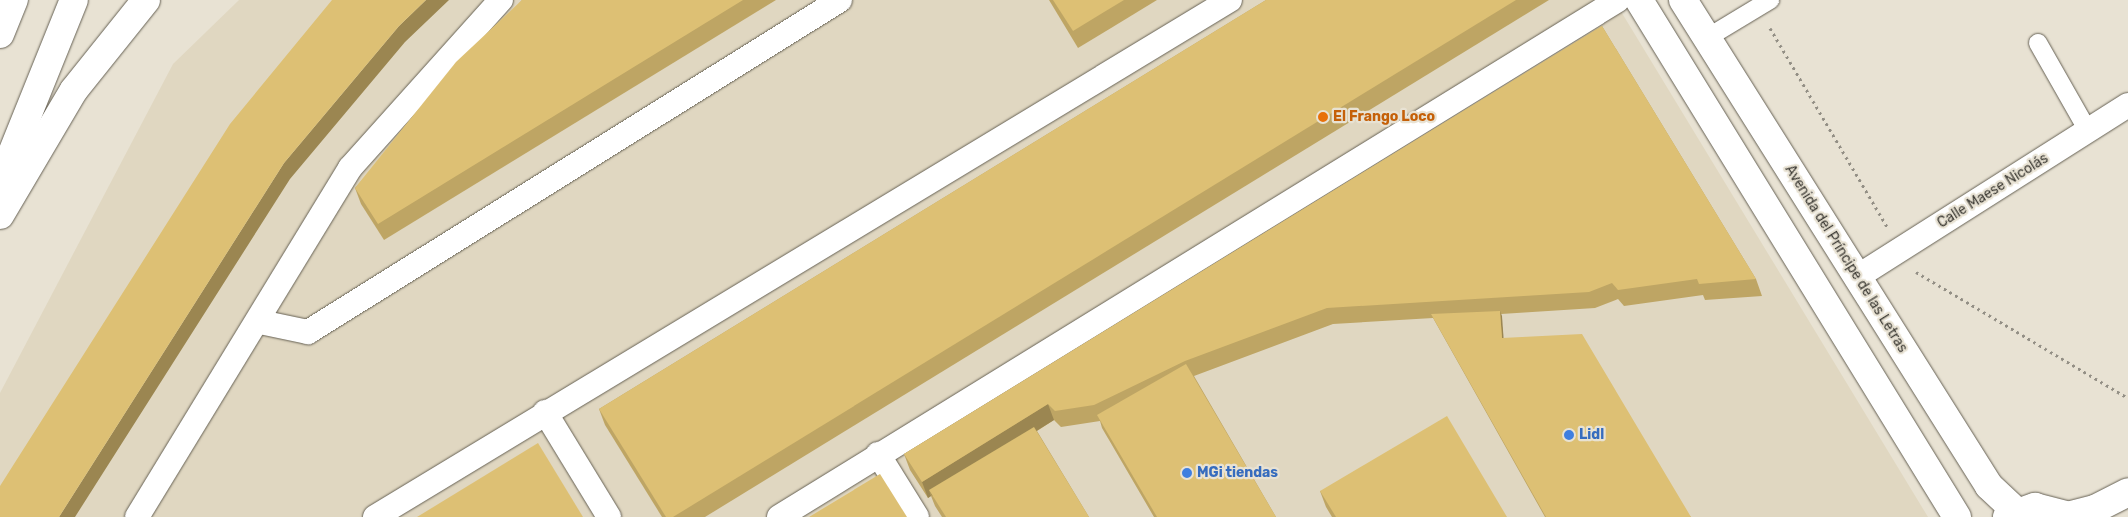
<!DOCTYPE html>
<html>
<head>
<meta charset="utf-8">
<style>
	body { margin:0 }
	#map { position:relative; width:2128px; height:517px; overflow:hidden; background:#e8e2d3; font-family:Rubik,sans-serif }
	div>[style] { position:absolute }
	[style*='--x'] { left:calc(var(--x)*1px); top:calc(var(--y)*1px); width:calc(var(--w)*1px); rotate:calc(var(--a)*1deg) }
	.built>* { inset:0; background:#e0d7c1 }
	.path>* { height:3px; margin-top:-1.5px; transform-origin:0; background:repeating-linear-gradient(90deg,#938f85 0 2.5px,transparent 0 6.5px) }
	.roads { filter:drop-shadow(0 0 1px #666154) drop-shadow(0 0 1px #666154) }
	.pedestrian>* { height:18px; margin:-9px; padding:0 9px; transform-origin:9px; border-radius:9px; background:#fff }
	.minor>* { height:24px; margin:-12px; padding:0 12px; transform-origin:12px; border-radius:12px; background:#fff }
	.tertiary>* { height:28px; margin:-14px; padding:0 14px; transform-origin:14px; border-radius:14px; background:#fff }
	.secondary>* { height:28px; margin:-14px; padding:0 14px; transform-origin:14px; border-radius:14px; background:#fff }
	.motorway>* { height:28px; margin:-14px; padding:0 14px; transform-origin:14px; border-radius:14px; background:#fff }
	.wall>* { inset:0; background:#bea564 }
	.shaded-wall>* { inset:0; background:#9b8651 }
	.building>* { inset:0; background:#ddc074 }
	.dots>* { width:14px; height:14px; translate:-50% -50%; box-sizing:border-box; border:2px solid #e8e2d3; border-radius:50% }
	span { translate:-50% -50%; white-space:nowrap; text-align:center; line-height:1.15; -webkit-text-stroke:4.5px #e8e2d3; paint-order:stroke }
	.food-label { font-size:14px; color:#c56008; font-weight:700 }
	.left { translate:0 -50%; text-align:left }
	.street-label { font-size:14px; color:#3c3a34 }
	.shop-label { font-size:14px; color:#366cbe; font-weight:700 }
</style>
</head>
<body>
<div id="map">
	<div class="built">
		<div style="clip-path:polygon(239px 0,1614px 0,1928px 517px,0 517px,0 393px,173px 64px)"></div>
	</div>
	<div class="path">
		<div style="--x:1770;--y:28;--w:231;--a:59.5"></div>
		<div style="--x:1916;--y:272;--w:247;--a:30.7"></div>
	</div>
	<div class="roads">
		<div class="pedestrian">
			<div style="--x:1707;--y:38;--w:74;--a:-31.1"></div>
			<div style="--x:2038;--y:43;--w:101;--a:60.4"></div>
		</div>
		<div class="minor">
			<div style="--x:1857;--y:277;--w:321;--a:-32.4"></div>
			<div style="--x:260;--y:322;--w:49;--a:11.8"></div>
			<div style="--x:308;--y:332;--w:627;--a:-31.97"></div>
			<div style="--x:545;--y:412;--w:123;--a:58.6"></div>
			<div style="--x:878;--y:454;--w:74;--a:58.2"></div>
			<div style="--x:137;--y:517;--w:409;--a:-58.6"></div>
			<div style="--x:350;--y:168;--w:226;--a:-48.1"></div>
			<div style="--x:375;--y:517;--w:999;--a:-31.16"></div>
			<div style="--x:779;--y:517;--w:985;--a:-31.64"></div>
		</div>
		<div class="tertiary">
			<div style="--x:1639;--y:0;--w:607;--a:58.4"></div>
			<div style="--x:1683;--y:0;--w:574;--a:57.8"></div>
			<div style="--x:1989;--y:486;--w:38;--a:43"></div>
			<div style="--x:0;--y:183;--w:197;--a:-68"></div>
			<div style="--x:0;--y:215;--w:145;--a:-59.4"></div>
			<div style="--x:74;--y:90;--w:115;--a:-51.3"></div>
		</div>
		<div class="secondary">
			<div style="--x:2071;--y:515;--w:25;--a:-14"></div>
			<div style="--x:2095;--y:509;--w:37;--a:-27"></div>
			<div style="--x:2007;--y:517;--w:30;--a:-20"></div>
			<div style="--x:2035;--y:507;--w:40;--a:14.4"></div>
		</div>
		<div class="motorway">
			<div style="--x:0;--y:34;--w:37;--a:-68"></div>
		</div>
	</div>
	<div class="wall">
		<div style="clip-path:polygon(522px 0,776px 0,384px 240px,361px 204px,355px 188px)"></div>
		<div style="clip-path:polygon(1049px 0,1157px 0,1078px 48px)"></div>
		<div style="clip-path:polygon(1266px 0,1549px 0,705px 517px,662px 517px,605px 425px,599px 409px)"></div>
		<div style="clip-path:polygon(1602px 26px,1756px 279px,1762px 296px,1705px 300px,1703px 295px,1624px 306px,1618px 299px,1595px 308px,1501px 314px,1503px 338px,1691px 517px,1545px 517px,1433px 318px,1333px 324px,1194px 376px,1276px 517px,1154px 517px,1102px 428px,1100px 421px,1061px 427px,1054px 420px,1037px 431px,1089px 517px,942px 517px,935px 506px,931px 496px,928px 498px,910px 470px,904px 454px)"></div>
		<div style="clip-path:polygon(1320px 491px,1507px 517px,1332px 517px,1326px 507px)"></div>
	</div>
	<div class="shaded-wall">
		<div style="clip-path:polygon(426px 0,449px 0,405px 42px,290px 179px,75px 517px,59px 517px,284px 163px,399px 26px)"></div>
		<div style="clip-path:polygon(1500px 311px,1502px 316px,1504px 344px,1502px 338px)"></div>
		<div style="clip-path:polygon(1048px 404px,1054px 420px,932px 496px,929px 490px,931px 496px,928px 498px,922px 482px)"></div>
	</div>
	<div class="building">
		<div style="clip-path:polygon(332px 0,426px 0,399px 26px,284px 163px,59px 517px,0 517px,0 486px,230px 124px)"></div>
		<div style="clip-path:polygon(522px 0,743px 0,378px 224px,355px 188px,456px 62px)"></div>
		<div style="clip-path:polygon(1053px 0,1124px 0,1073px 31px)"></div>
		<div style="clip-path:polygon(1266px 0,1516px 0,673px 517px,666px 517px,599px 409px)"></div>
		<div style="clip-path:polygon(1602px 26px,1756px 279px,1699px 284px,1697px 279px,1618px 290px,1612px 283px,1589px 292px,1327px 308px,1185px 361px,1094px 405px,1055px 411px,1048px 404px,922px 482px,904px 454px)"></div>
		<div style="clip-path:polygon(1500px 311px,1502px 338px,1582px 334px,1691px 517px,1546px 517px,1431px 314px)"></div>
		<div style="clip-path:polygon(1186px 364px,1276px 517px,1157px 517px,1097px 415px)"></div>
		<div style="clip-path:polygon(1447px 416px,1507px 517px,1336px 517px,1320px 491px)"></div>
		<div style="clip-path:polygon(1034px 427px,1089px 517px,946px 517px,929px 490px)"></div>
		<div style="clip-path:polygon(538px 443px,583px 517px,417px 517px)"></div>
		<div style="clip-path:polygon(880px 474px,907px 517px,809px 517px)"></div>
	</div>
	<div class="dots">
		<div style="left:1323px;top:117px;background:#e8710a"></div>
		<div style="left:1569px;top:435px;background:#3f7fe0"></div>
		<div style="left:1187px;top:473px;background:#3f7fe0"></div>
	</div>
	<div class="food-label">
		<span class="left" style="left:1333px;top:117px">El Frango Loco</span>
	</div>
	<div class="street-label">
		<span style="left:1993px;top:191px;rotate:-32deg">Calle Maese Nicolás</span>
		<span style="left:1846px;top:259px;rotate:58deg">Avenida del Príncipe de las Letras</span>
	</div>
	<div class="shop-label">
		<span class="left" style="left:1579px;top:435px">Lidl</span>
		<span class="left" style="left:1197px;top:473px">MGi tiendas</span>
	</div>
</div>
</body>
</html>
